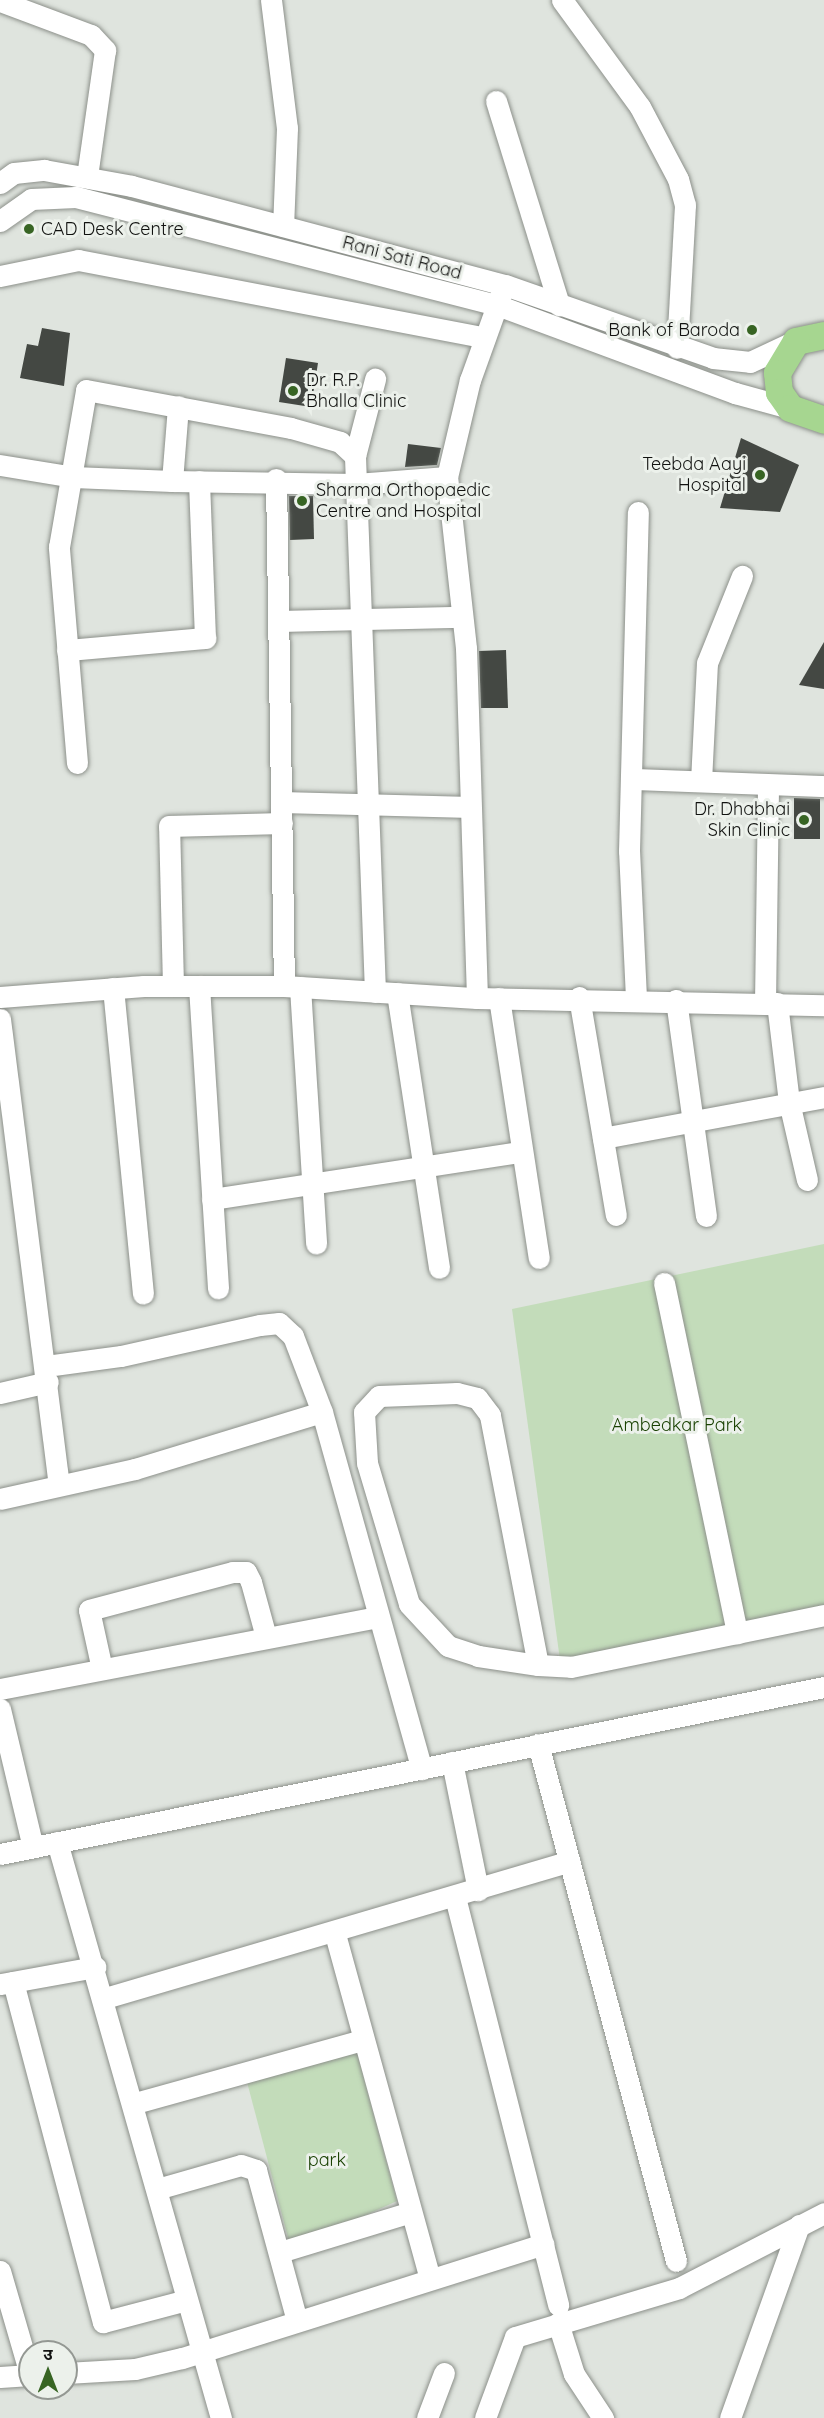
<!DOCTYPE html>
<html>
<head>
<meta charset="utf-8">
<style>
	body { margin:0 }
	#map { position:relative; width:824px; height:2418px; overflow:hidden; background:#dfe4de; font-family:Quicksand,"Noto Sans Devanagari",sans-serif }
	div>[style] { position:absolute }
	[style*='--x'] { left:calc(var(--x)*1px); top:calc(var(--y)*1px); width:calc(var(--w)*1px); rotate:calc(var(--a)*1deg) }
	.green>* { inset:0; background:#c3dcba }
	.building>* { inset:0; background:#444843 }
	.roads { filter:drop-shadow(0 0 2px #8c908a) drop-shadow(0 0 2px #8c908a) }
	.minor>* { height:21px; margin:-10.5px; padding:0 10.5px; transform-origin:10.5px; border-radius:10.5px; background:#fff }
	.major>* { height:27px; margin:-13.5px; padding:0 13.5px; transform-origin:13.5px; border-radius:13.5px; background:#a6d690 }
	.dots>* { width:16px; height:16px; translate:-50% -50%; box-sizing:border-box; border:3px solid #ecf1eb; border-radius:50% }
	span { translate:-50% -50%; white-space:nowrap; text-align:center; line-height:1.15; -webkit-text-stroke:6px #ecf1eb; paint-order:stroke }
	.poi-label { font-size:18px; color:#111210 }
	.left { translate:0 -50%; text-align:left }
	.right { translate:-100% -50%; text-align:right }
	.street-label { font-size:18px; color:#111210 }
	.park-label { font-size:18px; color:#194102 }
	.north { position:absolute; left:18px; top:2340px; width:60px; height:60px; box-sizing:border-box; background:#ecf1eb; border:2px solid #949893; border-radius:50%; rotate:0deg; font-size:16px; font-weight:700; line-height:24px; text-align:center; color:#111210 }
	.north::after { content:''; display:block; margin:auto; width:21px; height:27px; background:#376423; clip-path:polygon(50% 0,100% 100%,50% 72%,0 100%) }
</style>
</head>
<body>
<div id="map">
	<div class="green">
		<div style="clip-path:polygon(824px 1244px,824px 1611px,560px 1660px,512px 1309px)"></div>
		<div style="clip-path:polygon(354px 2042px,397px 2201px,291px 2249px,247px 2082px)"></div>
	</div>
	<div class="building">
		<div style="clip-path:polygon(42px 328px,70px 333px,64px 386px,20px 378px,27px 344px,38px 346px)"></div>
		<div style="clip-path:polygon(286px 358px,318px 363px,311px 407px,279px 402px)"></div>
		<div style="clip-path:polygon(741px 438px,799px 465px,780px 512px,720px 508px)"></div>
		<div style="clip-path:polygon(408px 444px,441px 448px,437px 465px,405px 467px)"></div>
		<div style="clip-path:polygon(289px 496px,313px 496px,314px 539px,290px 540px)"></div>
		<div style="clip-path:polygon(824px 642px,824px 689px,799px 685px)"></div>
		<div style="clip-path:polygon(506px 650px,508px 708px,481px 708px,479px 651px)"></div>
		<div style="clip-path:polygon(794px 798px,820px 799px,820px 839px,794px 839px)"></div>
	</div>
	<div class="roads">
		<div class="minor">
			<div style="--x:271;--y:0;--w:129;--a:82.9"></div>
			<div style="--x:287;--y:128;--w:98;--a:92.3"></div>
			<div style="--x:562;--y:0;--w:132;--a:53.9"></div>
			<div style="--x:640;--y:107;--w:81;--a:62.2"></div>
			<div style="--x:678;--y:179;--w:27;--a:75"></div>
			<div style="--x:685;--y:205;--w:143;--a:93.2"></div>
			<div style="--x:0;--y:1;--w:97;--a:20.5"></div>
			<div style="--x:91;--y:35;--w:21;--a:47"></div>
			<div style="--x:105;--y:50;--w:127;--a:98.1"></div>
			<div style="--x:496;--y:101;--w:214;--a:72.8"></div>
			<div style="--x:0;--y:183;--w:17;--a:-36"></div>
			<div style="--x:14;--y:173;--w:30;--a:-6"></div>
			<div style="--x:44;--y:170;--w:89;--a:10.3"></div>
			<div style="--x:132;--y:186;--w:386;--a:14.9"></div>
			<div style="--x:505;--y:285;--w:220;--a:19.3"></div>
			<div style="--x:713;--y:358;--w:37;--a:6"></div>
			<div style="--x:750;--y:362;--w:50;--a:-25"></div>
			<div style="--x:0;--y:221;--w:38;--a:-35"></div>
			<div style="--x:31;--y:199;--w:45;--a:-2.5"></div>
			<div style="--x:76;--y:197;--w:435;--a:14.4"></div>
			<div style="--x:497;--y:305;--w:254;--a:20.3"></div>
			<div style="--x:735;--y:393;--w:57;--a:15.3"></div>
			<div style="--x:0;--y:276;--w:80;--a:-11.6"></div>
			<div style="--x:78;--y:260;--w:414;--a:10.8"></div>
			<div style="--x:0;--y:465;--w:74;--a:9.3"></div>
			<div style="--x:73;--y:477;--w:99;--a:2.3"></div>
			<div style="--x:172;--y:481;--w:184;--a:0.9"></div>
			<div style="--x:356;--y:484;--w:91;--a:-4.4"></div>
			<div style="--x:276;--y:479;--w:507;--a:89.1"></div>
			<div style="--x:172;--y:481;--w:75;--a:-85.4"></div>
			<div style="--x:279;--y:621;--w:183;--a:-1.3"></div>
			<div style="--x:67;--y:650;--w:139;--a:-5"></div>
			<div style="--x:205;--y:638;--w:157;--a:-92.2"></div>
			<div style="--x:77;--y:763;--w:217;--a:-94.8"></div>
			<div style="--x:59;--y:547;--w:159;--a:-80.2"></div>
			<div style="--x:86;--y:390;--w:208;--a:10.5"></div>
			<div style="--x:291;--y:428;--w:51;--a:15.9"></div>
			<div style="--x:340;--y:442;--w:21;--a:43"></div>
			<div style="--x:632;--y:779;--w:192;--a:2.1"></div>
			<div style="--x:701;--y:781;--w:118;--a:-87.1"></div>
			<div style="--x:707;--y:663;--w:94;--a:-68.1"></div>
			<div style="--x:282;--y:802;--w:188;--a:1.5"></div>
			<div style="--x:173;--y:986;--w:160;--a:-91.4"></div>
			<div style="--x:169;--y:826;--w:113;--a:-1.5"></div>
			<div style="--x:199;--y:986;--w:303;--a:86.4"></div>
			<div style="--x:300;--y:987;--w:257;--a:86.4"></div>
			<div style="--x:113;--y:988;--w:307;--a:84.4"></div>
			<div style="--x:375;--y:992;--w:536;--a:-92.14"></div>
			<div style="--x:355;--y:456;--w:80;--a:-75.4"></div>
			<div style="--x:397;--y:993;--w:278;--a:81.3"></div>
			<div style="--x:0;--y:997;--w:144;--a:-4.4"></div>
			<div style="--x:144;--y:986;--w:140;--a:0"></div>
			<div style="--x:284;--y:986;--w:193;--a:3.6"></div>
			<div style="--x:477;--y:998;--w:347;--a:1.2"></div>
			<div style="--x:579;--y:997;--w:221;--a:80.4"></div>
			<div style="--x:477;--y:998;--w:350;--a:-91.8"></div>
			<div style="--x:466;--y:648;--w:172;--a:-96.3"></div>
			<div style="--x:447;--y:477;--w:100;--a:-76.7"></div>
			<div style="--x:470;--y:380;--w:91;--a:-70.2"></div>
			<div style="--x:499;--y:998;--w:263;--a:81.3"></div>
			<div style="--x:636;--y:998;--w:147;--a:-92.7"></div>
			<div style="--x:629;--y:851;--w:339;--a:-88.5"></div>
			<div style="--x:676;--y:1000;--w:218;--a:82.1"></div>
			<div style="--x:765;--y:1003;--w:218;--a:-89.2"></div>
			<div style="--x:777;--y:1003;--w:100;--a:83.1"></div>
			<div style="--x:789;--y:1102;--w:80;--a:77"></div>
			<div style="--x:0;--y:1019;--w:469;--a:82.8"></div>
			<div style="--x:603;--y:1138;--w:225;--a:-10.5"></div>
			<div style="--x:212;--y:1199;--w:311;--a:-8.7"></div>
			<div style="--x:664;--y:1283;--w:358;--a:78.2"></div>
			<div style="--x:46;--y:1366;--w:76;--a:-7.6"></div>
			<div style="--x:121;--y:1356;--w:142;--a:-12.6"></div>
			<div style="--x:260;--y:1325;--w:19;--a:-6"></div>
			<div style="--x:279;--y:1323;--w:19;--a:43"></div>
			<div style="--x:293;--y:1336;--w:81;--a:69.1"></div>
			<div style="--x:322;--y:1412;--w:371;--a:74.4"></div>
			<div style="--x:0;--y:1393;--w:49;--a:-12.9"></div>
			<div style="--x:0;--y:1499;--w:138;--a:-12.5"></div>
			<div style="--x:135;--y:1469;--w:195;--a:-17"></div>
			<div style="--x:538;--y:1665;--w:255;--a:-100.9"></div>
			<div style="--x:490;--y:1415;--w:21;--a:-127"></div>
			<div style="--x:477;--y:1398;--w:21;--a:-166"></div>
			<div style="--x:457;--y:1393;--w:78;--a:177.8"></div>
			<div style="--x:379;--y:1396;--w:22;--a:133"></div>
			<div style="--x:364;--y:1412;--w:51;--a:86.6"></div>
			<div style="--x:367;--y:1463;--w:147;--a:73.4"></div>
			<div style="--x:409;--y:1604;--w:57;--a:47.1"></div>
			<div style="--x:448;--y:1646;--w:32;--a:18"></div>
			<div style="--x:478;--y:1656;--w:61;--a:8.5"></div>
			<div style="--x:538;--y:1665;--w:33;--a:3"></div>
			<div style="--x:571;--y:1667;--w:258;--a:-11.6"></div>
			<div style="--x:102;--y:1669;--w:60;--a:-102.4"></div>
			<div style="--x:89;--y:1610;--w:149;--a:-14.8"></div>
			<div style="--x:233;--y:1572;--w:13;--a:0"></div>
			<div style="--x:246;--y:1572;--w:11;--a:63"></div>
			<div style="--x:251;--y:1582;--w:57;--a:74.7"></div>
			<div style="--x:0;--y:1689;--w:385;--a:-10.8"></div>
			<div style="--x:0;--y:1709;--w:142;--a:76.6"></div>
			<div style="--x:538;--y:1744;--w:535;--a:75.05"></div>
			<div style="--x:452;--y:1762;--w:131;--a:78.5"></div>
			<div style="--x:57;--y:1842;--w:599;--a:74.11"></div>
			<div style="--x:0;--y:1854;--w:841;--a:-11.46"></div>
			<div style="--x:455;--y:1897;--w:421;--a:75.8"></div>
			<div style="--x:335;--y:1934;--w:358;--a:74.6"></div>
			<div style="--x:13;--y:1982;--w:352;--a:75.2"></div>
			<div style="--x:103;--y:2322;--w:86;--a:-14.8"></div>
			<div style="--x:1;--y:1984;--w:96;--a:-10.3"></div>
			<div style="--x:105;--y:1998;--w:484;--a:-16.4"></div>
			<div style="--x:135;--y:2103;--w:236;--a:-15.5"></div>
			<div style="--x:157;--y:2189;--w:87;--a:-15.9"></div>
			<div style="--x:241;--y:2165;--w:16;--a:18"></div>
			<div style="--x:256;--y:2170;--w:156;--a:74.8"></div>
			<div style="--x:280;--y:2252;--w:137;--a:-17"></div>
			<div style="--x:0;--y:2271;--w:107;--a:73.8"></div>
			<div style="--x:558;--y:2323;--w:53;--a:72.6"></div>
			<div style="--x:574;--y:2374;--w:53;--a:56.6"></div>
			<div style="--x:66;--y:2373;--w:69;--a:-3.3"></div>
			<div style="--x:135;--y:2369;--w:48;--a:-13.2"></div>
			<div style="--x:182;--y:2358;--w:379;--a:-17.5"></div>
			<div style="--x:0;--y:2377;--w:30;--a:-4"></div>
			<div style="--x:427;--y:2418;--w:48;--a:-69.3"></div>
			<div style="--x:485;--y:2418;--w:86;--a:-69.7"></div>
			<div style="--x:515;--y:2337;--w:171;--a:-16.6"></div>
			<div style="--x:679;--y:2288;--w:163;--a:-27.3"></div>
			<div style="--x:730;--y:2418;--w:205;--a:-70.3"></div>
		</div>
		<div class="major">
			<div style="--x:824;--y:335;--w:29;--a:168"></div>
			<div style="--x:796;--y:341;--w:37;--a:121"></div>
			<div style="--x:777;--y:373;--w:19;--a:84"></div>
			<div style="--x:779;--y:392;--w:19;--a:55"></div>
			<div style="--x:790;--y:408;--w:36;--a:19"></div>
		</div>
	</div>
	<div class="dots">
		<div style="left:29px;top:229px;background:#376423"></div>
		<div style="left:752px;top:330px;background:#376423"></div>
		<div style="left:293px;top:391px;background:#376423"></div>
		<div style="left:760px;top:475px;background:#376423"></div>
		<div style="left:302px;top:501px;background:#376423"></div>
		<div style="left:804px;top:820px;background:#376423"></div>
	</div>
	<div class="poi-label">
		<span class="left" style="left:41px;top:229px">CAD Desk Centre</span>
		<span class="right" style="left:740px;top:330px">Bank of Baroda</span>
		<span class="left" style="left:306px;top:391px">Dr. R.P.<br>Bhalla Clinic</span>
		<span class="right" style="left:746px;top:475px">Teebda Aayi<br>Hospital</span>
		<span class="left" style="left:316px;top:501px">Sharma Orthopaedic<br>Centre and Hospital</span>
		<span class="right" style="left:790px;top:820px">Dr. Dhabhai<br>Skin Clinic</span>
	</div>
	<div class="street-label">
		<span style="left:402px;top:258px;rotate:15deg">Rani Sati Road</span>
	</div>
	<div class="park-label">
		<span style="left:677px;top:1425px">Ambedkar Park</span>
		<span style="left:327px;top:2160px">park</span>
	</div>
	<div class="north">उ</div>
</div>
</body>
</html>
